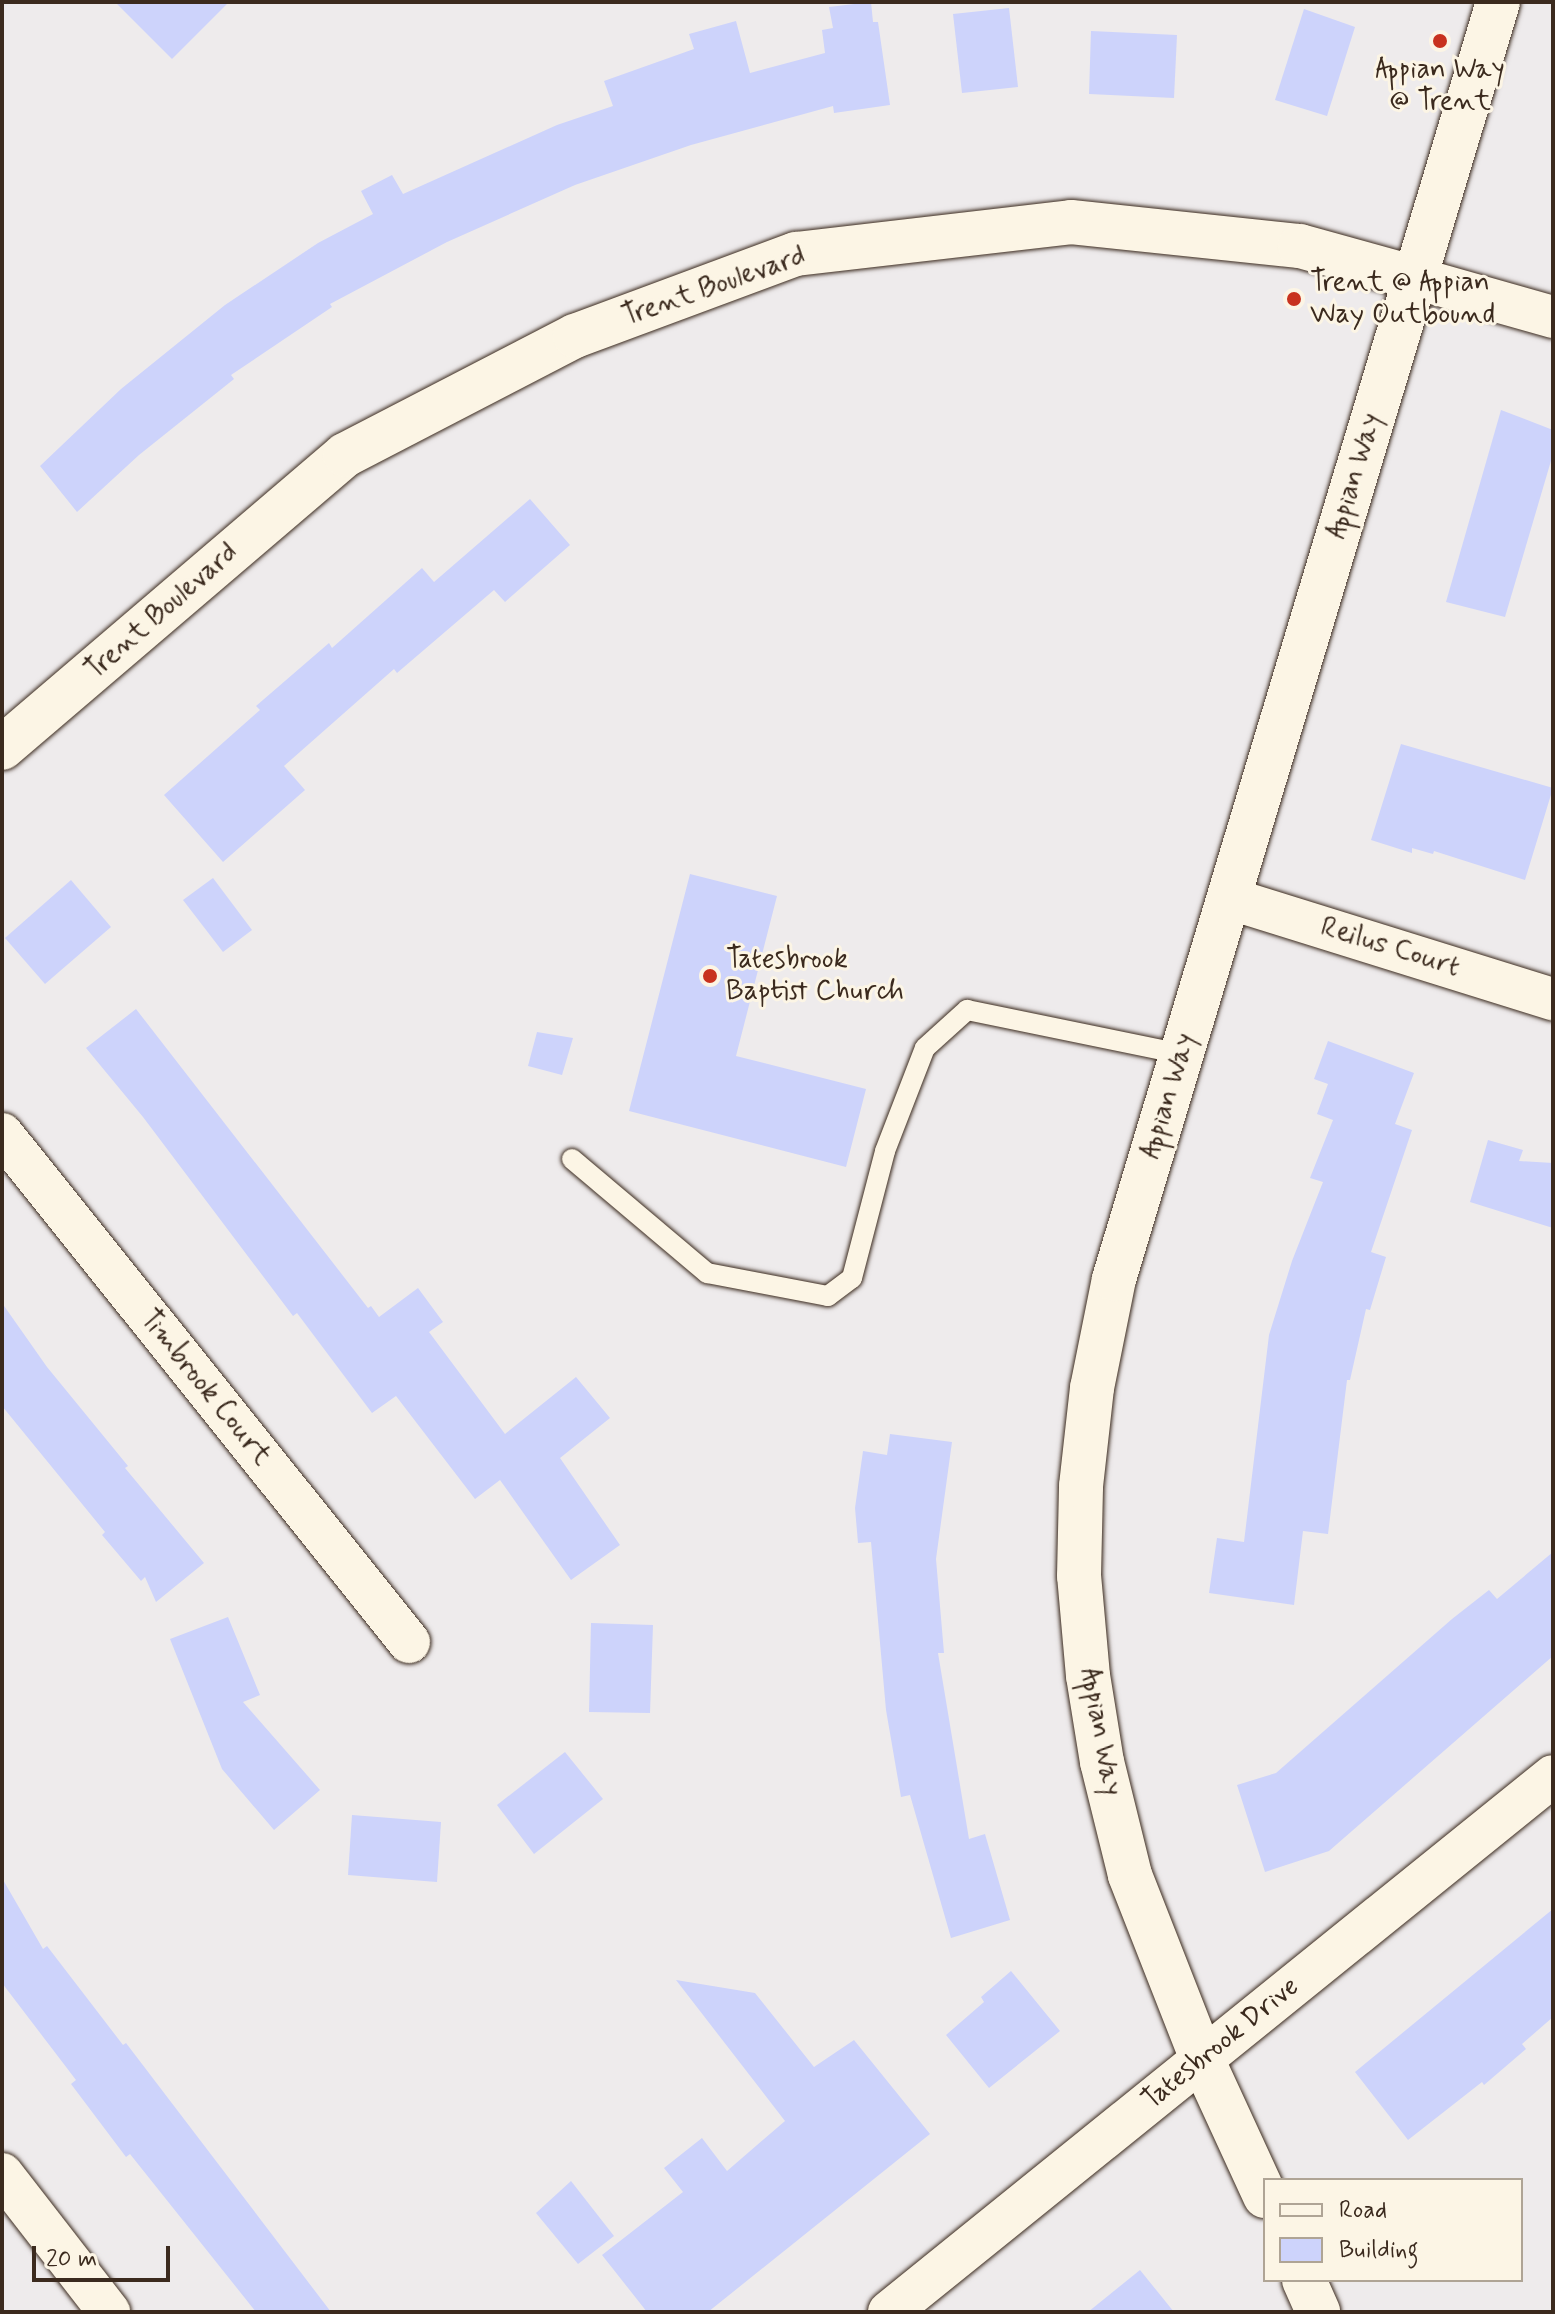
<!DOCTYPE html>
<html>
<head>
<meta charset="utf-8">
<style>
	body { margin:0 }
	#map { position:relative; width:1555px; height:2314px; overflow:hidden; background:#eeebec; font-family:Mynerve,sans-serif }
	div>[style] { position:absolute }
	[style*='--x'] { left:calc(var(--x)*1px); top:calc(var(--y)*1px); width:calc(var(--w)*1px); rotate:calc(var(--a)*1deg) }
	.building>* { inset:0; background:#cdd3fb }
	.roads { filter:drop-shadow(0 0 2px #3b2a1e) drop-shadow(0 0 2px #3b2a1e) }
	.lane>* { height:20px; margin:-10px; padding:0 10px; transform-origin:10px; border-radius:10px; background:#fcf5e5 }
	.street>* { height:42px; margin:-21px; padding:0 21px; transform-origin:21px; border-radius:21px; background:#fcf5e5 }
	.secondary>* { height:44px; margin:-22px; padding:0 22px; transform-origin:22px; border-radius:22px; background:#fcf5e5 }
	.dots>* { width:22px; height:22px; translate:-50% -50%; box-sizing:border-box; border:4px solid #fcf5e5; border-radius:50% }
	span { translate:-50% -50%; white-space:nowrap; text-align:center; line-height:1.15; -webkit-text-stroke:6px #fcf5e5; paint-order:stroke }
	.poi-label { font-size:28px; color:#3b2a1e }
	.left { translate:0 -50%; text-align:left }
	.street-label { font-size:28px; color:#3b2a1e }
	.frame { position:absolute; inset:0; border:4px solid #3b2a1e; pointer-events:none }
	.legend { position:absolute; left:1263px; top:2178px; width:260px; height:104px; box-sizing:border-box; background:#fcf5e5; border:2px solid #afa495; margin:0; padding:10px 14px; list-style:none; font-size:24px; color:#3b2a1e }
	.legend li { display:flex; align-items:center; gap:16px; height:40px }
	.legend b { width:40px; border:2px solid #afa495 }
	.scale { position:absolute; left:32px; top:2246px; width:138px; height:36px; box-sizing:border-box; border:4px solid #3b2a1e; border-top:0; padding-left:10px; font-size:24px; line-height:28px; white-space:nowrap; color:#3b2a1e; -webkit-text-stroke:6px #fcf5e5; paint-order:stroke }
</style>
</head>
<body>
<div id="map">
	<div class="building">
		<div style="clip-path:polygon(115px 2px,229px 2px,172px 59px)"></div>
		<div style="clip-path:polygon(871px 2px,873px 22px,878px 22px,890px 105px,834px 113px,833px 106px,691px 145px,575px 185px,447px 242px,330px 304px,332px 307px,231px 375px,234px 379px,139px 455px,77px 512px,40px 466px,121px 389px,225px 305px,318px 243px,373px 214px,361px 191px,392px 175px,403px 194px,557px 125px,613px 106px,604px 81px,694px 49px,689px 34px,736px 21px,750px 73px,825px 53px,822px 30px,833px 28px,829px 7px)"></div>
		<div style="clip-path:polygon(1009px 8px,1018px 87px,962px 93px,953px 14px)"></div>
		<div style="clip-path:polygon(1304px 9px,1355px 27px,1327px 116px,1275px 100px)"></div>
		<div style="clip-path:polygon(1091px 31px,1177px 35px,1174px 98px,1089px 94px)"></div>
		<div style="clip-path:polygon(1501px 410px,1553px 430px,1553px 454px,1505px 617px,1446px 602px)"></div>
		<div style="clip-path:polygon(530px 499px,570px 545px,505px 602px,494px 590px,397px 673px,394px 669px,284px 766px,305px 790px,223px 862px,164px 795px,260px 710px,256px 706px,329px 643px,332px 648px,422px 568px,434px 582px)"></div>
		<div style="clip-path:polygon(1401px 744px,1553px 788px,1525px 880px,1434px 851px,1433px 854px,1412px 848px,1412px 853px,1371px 840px)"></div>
		<div style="clip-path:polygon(690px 874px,777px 896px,736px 1056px,866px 1089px,846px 1167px,629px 1111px)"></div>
		<div style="clip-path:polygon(213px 878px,252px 930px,223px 952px,183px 900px)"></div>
		<div style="clip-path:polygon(71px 880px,111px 927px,45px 984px,5px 938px)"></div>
		<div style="clip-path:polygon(136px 1009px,368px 1308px,371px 1306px,379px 1317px,418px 1288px,443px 1322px,429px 1332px,505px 1434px,576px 1377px,610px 1418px,560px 1458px,620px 1545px,571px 1580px,500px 1480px,475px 1499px,396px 1396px,372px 1413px,297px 1313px,293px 1316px,143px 1117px,86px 1048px)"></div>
		<div style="clip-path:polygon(537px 1032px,573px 1038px,562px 1075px,528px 1066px)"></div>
		<div style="clip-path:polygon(1328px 1041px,1414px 1073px,1395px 1124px,1412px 1130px,1371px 1252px,1386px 1257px,1370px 1310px,1366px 1309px,1350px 1380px,1347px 1380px,1328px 1534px,1303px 1531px,1294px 1605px,1209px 1593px,1217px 1538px,1244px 1542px,1269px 1335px,1292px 1261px,1323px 1182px,1310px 1178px,1333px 1120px,1317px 1114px,1328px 1084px,1314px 1079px)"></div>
		<div style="clip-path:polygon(1488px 1140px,1523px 1150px,1519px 1161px,1553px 1163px,1553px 1228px,1470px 1202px)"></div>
		<div style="clip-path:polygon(2px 1303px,47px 1367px,128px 1466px,125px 1468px,204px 1563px,156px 1602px,145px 1577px,141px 1581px,102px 1535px,105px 1532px,2px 1406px)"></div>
		<div style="clip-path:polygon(890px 1434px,952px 1442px,936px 1559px,944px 1653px,938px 1653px,969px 1839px,985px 1834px,1010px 1920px,951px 1938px,910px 1795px,901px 1797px,886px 1710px,871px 1542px,858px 1543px,855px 1508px,863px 1451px,887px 1455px)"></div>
		<div style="clip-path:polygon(1553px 1552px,1553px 1656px,1329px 1851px,1265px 1872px,1237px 1785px,1276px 1773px,1452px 1619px,1489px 1590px,1497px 1599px)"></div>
		<div style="clip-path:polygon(228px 1617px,260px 1695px,243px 1702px,320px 1790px,274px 1830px,222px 1769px,170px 1639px)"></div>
		<div style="clip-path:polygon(591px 1623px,653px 1625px,650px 1713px,589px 1712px)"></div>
		<div style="clip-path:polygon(565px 1752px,603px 1799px,534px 1854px,497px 1805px)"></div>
		<div style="clip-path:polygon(352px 1815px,441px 1822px,437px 1882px,348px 1875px)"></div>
		<div style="clip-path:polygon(2px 1878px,43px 1949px,47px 1946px,123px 2045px,126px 2043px,331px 2312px,256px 2312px,130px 2154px,126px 2157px,71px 2084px,76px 2080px,2px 1983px)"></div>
		<div style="clip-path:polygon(1553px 1909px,1553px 2017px,1522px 2044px,1526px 2049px,1484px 2085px,1482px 2082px,1408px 2140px,1355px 2072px)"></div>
		<div style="clip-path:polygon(1011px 1971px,1060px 2031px,989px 2088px,946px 2035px,984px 2002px,981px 1997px)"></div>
		<div style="clip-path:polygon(676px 1980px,755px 1993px,814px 2067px,854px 2040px,930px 2134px,708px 2312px,647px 2312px,602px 2255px,683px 2192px,664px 2168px,702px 2138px,727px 2171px,785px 2121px)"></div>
		<div style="clip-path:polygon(571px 2181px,614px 2236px,578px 2264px,536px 2213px)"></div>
		<div style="clip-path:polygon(1140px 2270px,1174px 2312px,1088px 2312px)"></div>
	</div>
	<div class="roads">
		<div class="lane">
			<div style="--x:572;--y:1159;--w:177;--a:40.2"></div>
			<div style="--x:707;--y:1273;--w:123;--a:10.8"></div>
			<div style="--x:828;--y:1296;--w:30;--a:-37"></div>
			<div style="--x:852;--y:1278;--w:131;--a:-75.4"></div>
			<div style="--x:885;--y:1151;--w:110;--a:-68.8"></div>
			<div style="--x:925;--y:1048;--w:57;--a:-42.1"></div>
			<div style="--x:967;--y:1010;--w:219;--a:11.6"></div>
		</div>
		<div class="street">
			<div style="--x:1415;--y:278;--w:143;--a:15.8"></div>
			<div style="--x:1228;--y:898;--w:340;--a:17.3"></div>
			<div style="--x:2;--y:1134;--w:651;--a:51.3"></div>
			<div style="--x:2;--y:2174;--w:175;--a:52.2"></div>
			<div style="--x:889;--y:2312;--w:853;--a:-38.91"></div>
		</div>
		<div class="secondary">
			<div style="--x:2;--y:748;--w:451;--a:-40.5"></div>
			<div style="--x:345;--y:455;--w:259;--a:-27.4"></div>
			<div style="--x:575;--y:336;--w:236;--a:-20.4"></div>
			<div style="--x:796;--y:254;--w:277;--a:-6.6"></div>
			<div style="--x:1071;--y:222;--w:230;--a:6"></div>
			<div style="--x:1300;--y:246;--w:119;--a:15.5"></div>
			<div style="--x:1265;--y:2196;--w:151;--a:-114.7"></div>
			<div style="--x:1202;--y:2059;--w:198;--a:-111.4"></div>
			<div style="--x:1130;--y:1875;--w:116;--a:-103.9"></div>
			<div style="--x:1102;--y:1762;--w:87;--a:-99.2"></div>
			<div style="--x:1088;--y:1676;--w:100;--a:-95.1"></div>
			<div style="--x:1079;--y:1576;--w:90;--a:-88.7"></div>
			<div style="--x:1081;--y:1486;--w:99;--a:-83.6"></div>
			<div style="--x:1092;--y:1388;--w:111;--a:-78.6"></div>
			<div style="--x:1114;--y:1279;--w:1333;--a:-73.26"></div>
			<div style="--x:1304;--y:2280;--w:35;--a:66"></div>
		</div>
	</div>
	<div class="dots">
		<div style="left:1440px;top:41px;background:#c8321e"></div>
		<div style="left:1294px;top:299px;background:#c8321e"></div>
		<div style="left:710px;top:976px;background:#c8321e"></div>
	</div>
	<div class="poi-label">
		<span style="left:1440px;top:86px">Appian Way<br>@ Trent</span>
		<span class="left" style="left:1310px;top:299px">Trent @ Appian<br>Way Outbound</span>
		<span class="left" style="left:726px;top:976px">Tatesbrook<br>Baptist Church</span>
	</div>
	<div class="street-label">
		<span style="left:714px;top:287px;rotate:-19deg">Trent Boulevard</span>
		<span style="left:1355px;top:476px;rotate:-73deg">Appian Way</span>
		<span style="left:162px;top:612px;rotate:-41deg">Trent Boulevard</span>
		<span style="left:1390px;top:948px;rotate:17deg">Reilus Court</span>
		<span style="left:1169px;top:1096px;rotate:-73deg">Appian Way</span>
		<span style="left:205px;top:1388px;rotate:51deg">Timbrook Court</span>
		<span style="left:1100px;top:1732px;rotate:80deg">Appian Way</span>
		<span style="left:1221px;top:2044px;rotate:-39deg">Tatesbrook Drive</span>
	</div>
	<div class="frame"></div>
	<ul class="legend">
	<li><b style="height:10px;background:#fcf5e5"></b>Road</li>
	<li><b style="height:22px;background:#cdd3fb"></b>Building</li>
	</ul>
	<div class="scale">20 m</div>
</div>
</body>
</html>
